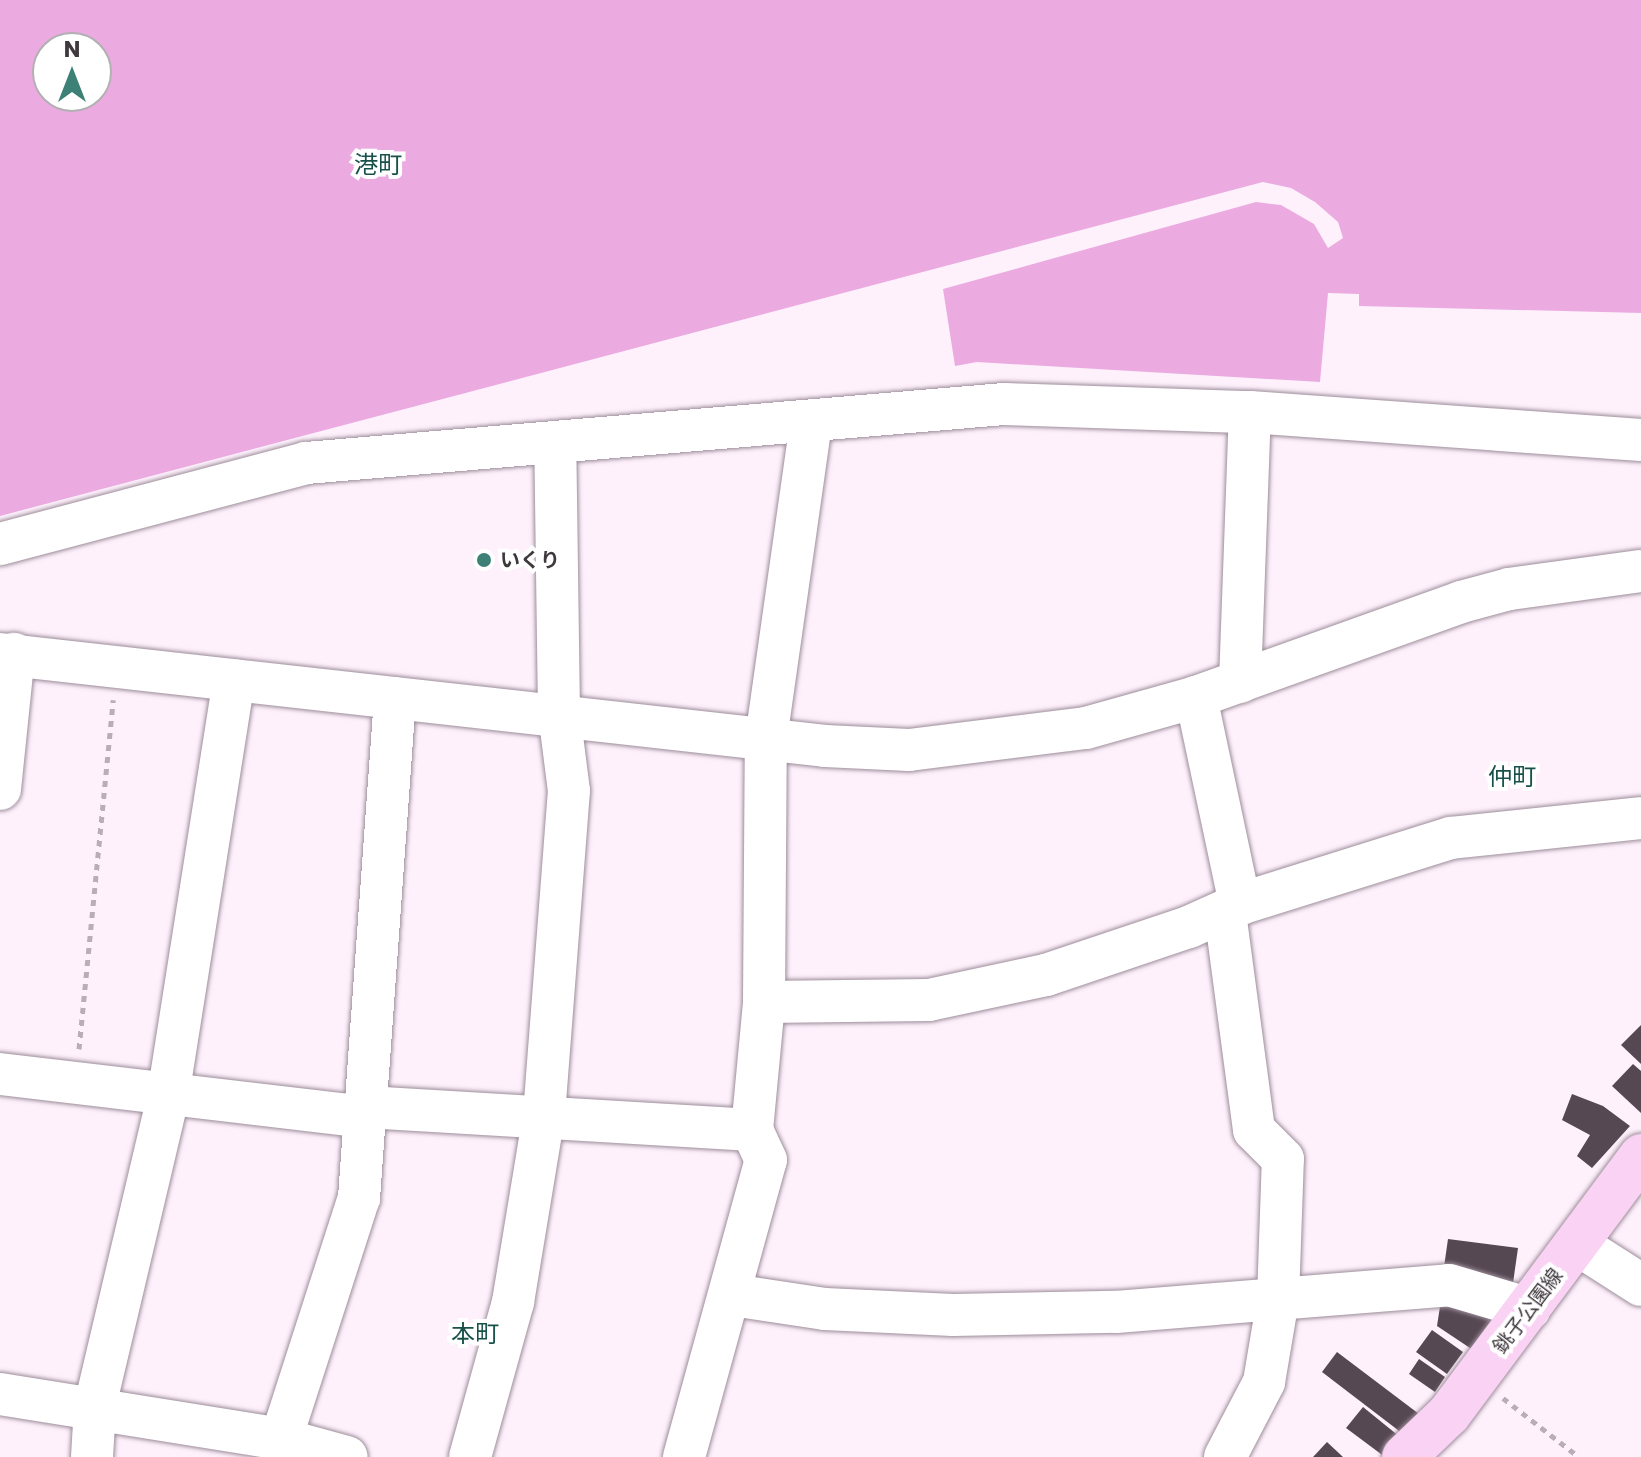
<!DOCTYPE html>
<html>
<head>
<meta charset="utf-8">
<style>
	body { margin:0 }
	#map { position:relative; width:1641px; height:1457px; overflow:hidden; background:#fef1fc; font-family:Poppins,"Noto Sans JP",sans-serif }
	div>[style] { position:absolute }
	[style*='--x'] { left:calc(var(--x)*1px); top:calc(var(--y)*1px); width:calc(var(--w)*1px); rotate:calc(var(--a)*1deg) }
	.water>* { inset:0; background:#ebabe1 }
	.building>* { inset:0; background:#564853 }
	.path>* { height:5px; margin-top:-2.5px; transform-origin:0; background:repeating-linear-gradient(90deg,#b9aeb7 0 6px,transparent 0 12px) }
	.roads { filter:drop-shadow(0 0 2px #9d8d9a) drop-shadow(0 0 2px #9d8d9a) }
	.minor>* { height:42px; margin:-21px; padding:0 21px; transform-origin:21px; border-radius:21px; background:#fff }
	.major>* { height:44px; margin:-22px; padding:0 22px; transform-origin:22px; border-radius:22px; background:#fad3f4 }
	.dots>* { width:22px; height:22px; translate:-50% -50%; box-sizing:border-box; border:4px solid #fff; border-radius:50% }
	span { translate:-50% -50%; white-space:nowrap; text-align:center; line-height:1.15; -webkit-text-stroke:8px #fff; paint-order:stroke }
	.poi-label { font-size:20px; color:#3f393e; font-weight:700 }
	.left { translate:0 -50%; text-align:left }
	.street-label { font-size:20px; color:#3f393e }
	.quarter-label { font-size:24px; color:#185149 }
	.north { position:absolute; left:32px; top:32px; width:80px; height:80px; box-sizing:border-box; background:#fff; border:2px solid #b2b0b2; border-radius:50%; rotate:0deg; font-size:22px; font-weight:700; line-height:32px; text-align:center; color:#3f393e }
	.north::after { content:''; display:block; margin:auto; width:28px; height:36px; background:#3d8176; clip-path:polygon(50% 0,100% 100%,50% 72%,0 100%) }
</style>
</head>
<body>
<div id="map">
	<div class="water">
		<div style="clip-path:polygon(evenodd,0 0,1641px 0,1641px 313px,1359px 306px,1359px 294px,1328px 293px,1320px 382px,977px 362px,955px 366px,943px 289px,1256px 202px,1281px 205px,1314px 224px,1328px 248px,1343px 238px,1338px 222px,1315px 202px,1291px 188px,1263px 182px,0 516px,0 0,48px 48px,96px 48px,96px 96px,48px 96px,48px 48px)"></div>
	</div>
	<div class="building">
		<div style="clip-path:polygon(1641px 1025px,1641px 1064px,1621px 1045px)"></div>
		<div style="clip-path:polygon(1633px 1064px,1641px 1071px,1641px 1113px,1612px 1086px)"></div>
		<div style="clip-path:polygon(1572px 1094px,1603px 1106px,1630px 1126px,1592px 1168px,1577px 1156px,1590px 1135px,1562px 1120px)"></div>
		<div style="clip-path:polygon(1448px 1239px,1518px 1248px,1513px 1283px,1443px 1274px)"></div>
		<div style="clip-path:polygon(1462px 1299px,1495px 1322px,1476px 1352px,1437px 1326px,1441px 1300px)"></div>
		<div style="clip-path:polygon(1432px 1330px,1463px 1352px,1447px 1374px,1416px 1352px)"></div>
		<div style="clip-path:polygon(1337px 1352px,1423px 1417px,1407px 1437px,1322px 1372px)"></div>
		<div style="clip-path:polygon(1419px 1359px,1445px 1377px,1435px 1392px,1409px 1374px)"></div>
		<div style="clip-path:polygon(1363px 1407px,1400px 1437px,1385px 1457px,1346px 1428px)"></div>
		<div style="clip-path:polygon(1327px 1442px,1343px 1457px,1313px 1457px)"></div>
	</div>
	<div class="path">
		<div style="--x:79;--y:1049;--w:351;--a:-84.4"></div>
		<div style="--x:1503;--y:1398;--w:96;--a:37.8"></div>
	</div>
	<div class="roads">
		<div class="minor">
			<div style="--x:0;--y:544;--w:317;--a:-14.8"></div>
			<div style="--x:306;--y:463;--w:700;--a:-4.83"></div>
			<div style="--x:1004;--y:404;--w:246;--a:1.9"></div>
			<div style="--x:1250;--y:412;--w:392;--a:4.1"></div>
			<div style="--x:0;--y:654;--w:830;--a:6.36"></div>
			<div style="--x:825;--y:746;--w:84;--a:2.7"></div>
			<div style="--x:909;--y:750;--w:178;--a:-7.1"></div>
			<div style="--x:1086;--y:728;--w:114;--a:-15.7"></div>
			<div style="--x:1196;--y:697;--w:282;--a:-19.7"></div>
			<div style="--x:1461;--y:602;--w:50;--a:-15.2"></div>
			<div style="--x:1509;--y:589;--w:133;--a:-7.8"></div>
			<div style="--x:1240;--y:682;--w:270;--a:-87.9"></div>
			<div style="--x:1196;--y:697;--w:212;--a:78"></div>
			<div style="--x:0;--y:789;--w:136;--a:-84.1"></div>
			<div style="--x:764;--y:1002;--w:165;--a:-0.7"></div>
			<div style="--x:929;--y:1000;--w:120;--a:-12.1"></div>
			<div style="--x:1046;--y:975;--w:151;--a:-18.6"></div>
			<div style="--x:1189;--y:927;--w:56;--a:-24.3"></div>
			<div style="--x:1240;--y:904;--w:221;--a:-17.4"></div>
			<div style="--x:1451;--y:838;--w:191;--a:-6"></div>
			<div style="--x:0;--y:1074;--w:352;--a:6.7"></div>
			<div style="--x:350;--y:1115;--w:34;--a:-12"></div>
			<div style="--x:383;--y:1108;--w:370;--a:3.4"></div>
			<div style="--x:1577;--y:1244;--w:76;--a:32.6"></div>
			<div style="--x:732;--y:1295;--w:94;--a:8.6"></div>
			<div style="--x:825;--y:1309;--w:128;--a:2.7"></div>
			<div style="--x:953;--y:1315;--w:163;--a:-1.1"></div>
			<div style="--x:1116;--y:1312;--w:334;--a:-4.6"></div>
			<div style="--x:1449;--y:1285;--w:84;--a:16.5"></div>
			<div style="--x:0;--y:1394;--w:285;--a:9.1"></div>
			<div style="--x:281;--y:1439;--w:68;--a:15.3"></div>
			<div style="--x:281;--y:1439;--w:253;--a:-72.1"></div>
			<div style="--x:359;--y:1198;--w:501;--a:-85.88"></div>
			<div style="--x:92;--y:1457;--w:51;--a:-86.6"></div>
			<div style="--x:95;--y:1406;--w:318;--a:-76.7"></div>
			<div style="--x:168;--y:1096;--w:421;--a:-81"></div>
			<div style="--x:470;--y:1457;--w:161;--a:-74.5"></div>
			<div style="--x:513;--y:1302;--w:190;--a:-80.6"></div>
			<div style="--x:544;--y:1115;--w:325;--a:-85.6"></div>
			<div style="--x:569;--y:791;--w:79;--a:-97.3"></div>
			<div style="--x:559;--y:713;--w:271;--a:-90.8"></div>
			<div style="--x:684;--y:1457;--w:308;--a:-74.6"></div>
			<div style="--x:766;--y:1160;--w:33;--a:-115"></div>
			<div style="--x:752;--y:1130;--w:129;--a:-84.6"></div>
			<div style="--x:764;--y:1002;--w:263;--a:-89.6"></div>
			<div style="--x:766;--y:739;--w:321;--a:-81.9"></div>
			<div style="--x:1225;--y:1457;--w:85;--a:-62.5"></div>
			<div style="--x:1264;--y:1382;--w:84;--a:-80.4"></div>
			<div style="--x:1278;--y:1299;--w:140;--a:-88"></div>
			<div style="--x:1283;--y:1159;--w:41;--a:-135"></div>
			<div style="--x:1254;--y:1130;--w:219;--a:-97.6"></div>
		</div>
		<div class="major">
			<div style="--x:1404;--y:1457;--w:62;--a:-43.7"></div>
			<div style="--x:1449;--y:1414;--w:322;--a:-53.3"></div>
		</div>
	</div>
	<div class="dots">
		<div style="left:484px;top:560px;background:#3d8176"></div>
	</div>
	<div class="poi-label">
		<span class="left" style="left:500px;top:560px">いくり</span>
	</div>
	<div class="street-label">
		<span style="left:1528px;top:1311px;rotate:-53deg">銚子公園線</span>
	</div>
	<div class="quarter-label">
		<span style="left:378px;top:165px">港町</span>
		<span style="left:1512px;top:777px">仲町</span>
		<span style="left:475px;top:1334px">本町</span>
	</div>
	<div class="north">N</div>
</div>
</body>
</html>
